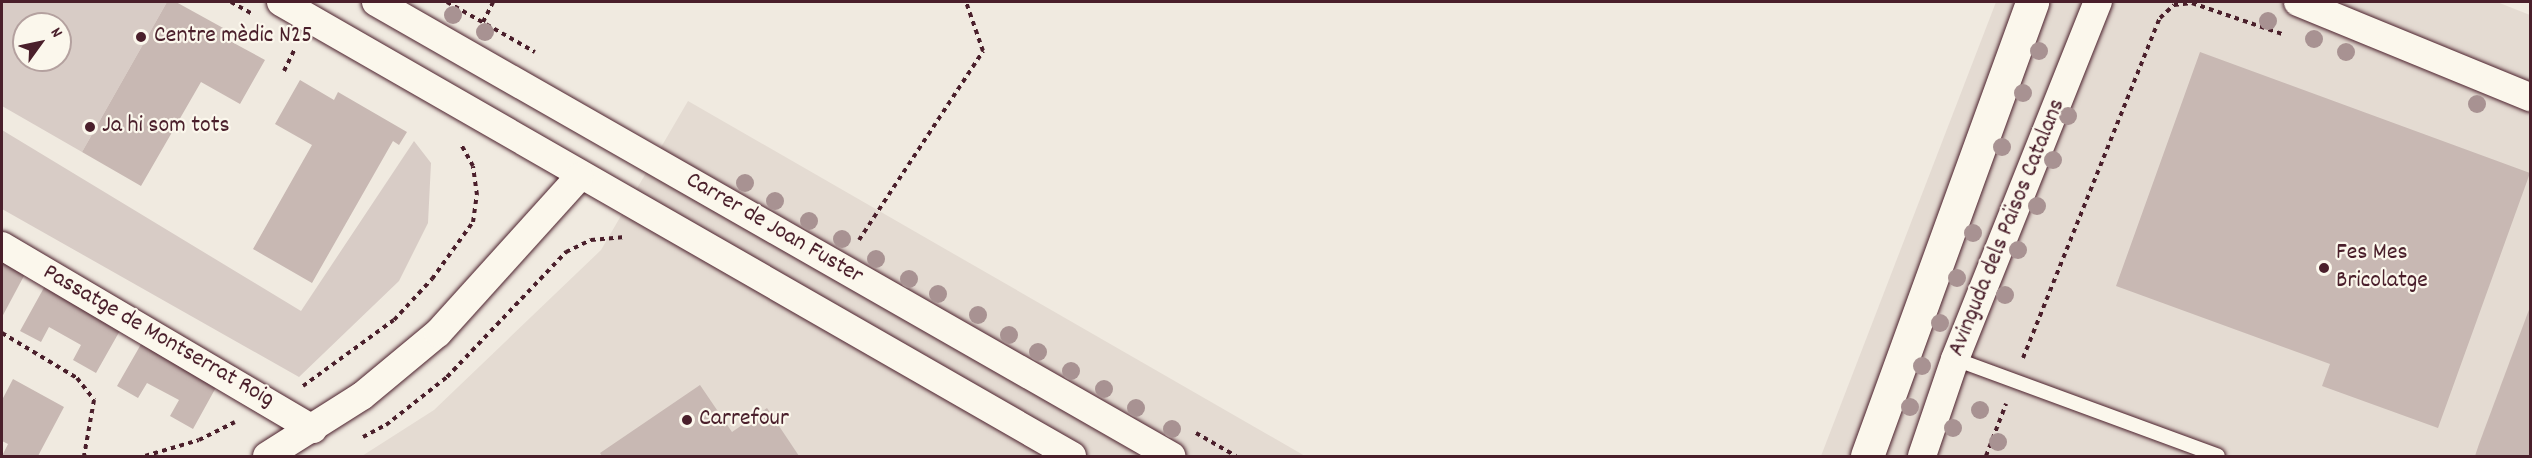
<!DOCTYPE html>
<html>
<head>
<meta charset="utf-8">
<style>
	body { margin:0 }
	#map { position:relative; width:2532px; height:458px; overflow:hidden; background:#f0eae0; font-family:Dekko,sans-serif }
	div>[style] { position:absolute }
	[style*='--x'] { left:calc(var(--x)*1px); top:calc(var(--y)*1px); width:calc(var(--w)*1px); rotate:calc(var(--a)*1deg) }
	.built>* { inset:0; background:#e4dbd2 }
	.green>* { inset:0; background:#d8ccc6 }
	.building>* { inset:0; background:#c8b8b3 }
	.path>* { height:4px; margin-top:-2px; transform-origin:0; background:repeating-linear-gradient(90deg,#4a1f2b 0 4.5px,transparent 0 9px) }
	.roads { filter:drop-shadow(0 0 2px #4a1f2b) drop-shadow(0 0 2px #4a1f2b) }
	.lane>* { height:14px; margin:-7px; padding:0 7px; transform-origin:7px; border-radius:7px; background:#fbf7ec }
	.street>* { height:28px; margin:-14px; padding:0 14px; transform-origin:14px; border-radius:14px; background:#fbf7ec }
	.secondary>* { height:33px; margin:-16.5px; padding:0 16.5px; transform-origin:16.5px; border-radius:16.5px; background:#fbf7ec }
	.trees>* { width:18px; height:18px; margin:-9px; border-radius:50%; background:#a89292 }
	.dots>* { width:16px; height:16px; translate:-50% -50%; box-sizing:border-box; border:3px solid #fbf7ec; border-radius:50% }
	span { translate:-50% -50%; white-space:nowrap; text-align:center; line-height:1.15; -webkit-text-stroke:4.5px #fbf7ec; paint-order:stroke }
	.poi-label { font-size:24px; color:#4a1f2b }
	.left { translate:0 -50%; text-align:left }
	.street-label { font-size:24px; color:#4a1f2b }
	.frame { position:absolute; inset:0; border:3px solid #4a1f2b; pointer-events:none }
	.north { position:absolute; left:12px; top:12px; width:60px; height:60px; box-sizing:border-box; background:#fbf7ec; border:2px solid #b4a19f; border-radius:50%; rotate:57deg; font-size:16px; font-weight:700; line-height:24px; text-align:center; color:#4a1f2b }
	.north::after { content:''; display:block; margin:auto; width:21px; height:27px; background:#4a1f2b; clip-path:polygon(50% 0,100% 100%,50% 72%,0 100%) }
</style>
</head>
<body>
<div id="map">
	<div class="built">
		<div style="clip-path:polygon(1996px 2px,2497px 2px,2530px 15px,2530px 456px,1821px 456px)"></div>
		<div style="clip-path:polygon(688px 101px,1305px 456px,362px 456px,434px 410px,601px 250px)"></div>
	</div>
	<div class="green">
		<div style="clip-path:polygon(evenodd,2px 2px,167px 2px,82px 152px,2px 106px,2px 2px,24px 24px,60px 24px,60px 60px,24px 60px,24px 24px)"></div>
		<div style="clip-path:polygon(2px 130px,301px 311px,414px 141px,431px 163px,428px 223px,399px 281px,299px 377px,2px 209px)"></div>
	</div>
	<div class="building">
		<div style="clip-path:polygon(167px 2px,176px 2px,234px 34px,230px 41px,265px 60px,240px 104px,201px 82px,141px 186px,82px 152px)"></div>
		<div style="clip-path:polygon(2200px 52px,2530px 173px,2438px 428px,2322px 386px,2330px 364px,2116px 286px)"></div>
		<div style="clip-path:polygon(300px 80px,334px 100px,338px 92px,407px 132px,399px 145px,393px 141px,312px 283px,253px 249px,312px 145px,275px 124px)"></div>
		<div style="clip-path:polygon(2px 261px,25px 274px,2px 317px)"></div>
		<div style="clip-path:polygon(46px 284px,122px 327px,96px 373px,73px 360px,81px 345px,49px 327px,41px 342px,20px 331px)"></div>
		<div style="clip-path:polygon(2530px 307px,2530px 456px,2475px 456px,2479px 444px)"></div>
		<div style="clip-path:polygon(144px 339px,219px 382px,193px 429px,170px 416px,179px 400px,147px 383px,138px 398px,117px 386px)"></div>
		<div style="clip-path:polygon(13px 379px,64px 407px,38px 456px,2px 456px,8px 444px,2px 441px,2px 400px)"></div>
		<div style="clip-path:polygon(700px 385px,732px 432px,767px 408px,799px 456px,602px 456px,600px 453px)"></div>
	</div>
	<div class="path">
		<div style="--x:231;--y:2;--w:23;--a:29"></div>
		<div style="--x:447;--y:2;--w:101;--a:29.6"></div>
		<div style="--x:483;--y:22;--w:22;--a:-63"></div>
		<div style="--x:284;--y:71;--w:25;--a:-64"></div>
		<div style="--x:859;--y:240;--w:226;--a:-56.7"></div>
		<div style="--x:983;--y:51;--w:52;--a:-109.1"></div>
		<div style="--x:2;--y:333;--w:87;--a:31"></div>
		<div style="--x:77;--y:378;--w:28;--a:52"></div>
		<div style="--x:94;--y:400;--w:57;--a:100.1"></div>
		<div style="--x:2023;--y:358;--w:367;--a:-68.1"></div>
		<div style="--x:2160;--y:18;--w:19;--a:-43"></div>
		<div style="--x:2174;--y:5;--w:18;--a:-6"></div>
		<div style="--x:2192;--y:3;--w:98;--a:19"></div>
		<div style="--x:303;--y:386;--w:112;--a:-36"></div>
		<div style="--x:394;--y:320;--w:56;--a:-47.2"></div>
		<div style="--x:432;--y:279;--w:70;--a:-54.3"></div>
		<div style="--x:473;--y:222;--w:27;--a:-82"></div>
		<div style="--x:477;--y:195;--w:29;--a:-98"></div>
		<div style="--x:473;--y:166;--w:26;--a:-119"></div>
		<div style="--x:1196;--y:433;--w:46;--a:29.9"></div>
		<div style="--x:363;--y:437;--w:26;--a:-28"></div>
		<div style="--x:386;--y:425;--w:78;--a:-38.2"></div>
		<div style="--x:447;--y:377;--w:173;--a:-46.4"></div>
		<div style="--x:566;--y:252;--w:28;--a:-26"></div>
		<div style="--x:591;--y:240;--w:34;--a:-5"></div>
		<div style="--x:145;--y:456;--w:56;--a:-16.5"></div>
		<div style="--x:199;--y:440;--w:40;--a:-26.6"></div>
		<div style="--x:1986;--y:456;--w:56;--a:-69"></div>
	</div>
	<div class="roads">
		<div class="lane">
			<div style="--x:1955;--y:359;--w:280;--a:20.2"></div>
		</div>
		<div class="street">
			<div style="--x:281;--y:2;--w:912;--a:29.85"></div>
			<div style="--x:376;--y:2;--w:916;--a:29.73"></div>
			<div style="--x:2298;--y:2;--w:251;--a:22.3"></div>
			<div style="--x:2;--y:246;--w:361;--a:30.5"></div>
			<div style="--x:267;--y:456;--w:112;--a:-32.3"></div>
			<div style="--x:362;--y:396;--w:99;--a:-39.7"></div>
			<div style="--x:438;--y:333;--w:210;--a:-47.9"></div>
			<div style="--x:1922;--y:456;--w:102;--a:-71.2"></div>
			<div style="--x:1955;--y:359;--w:385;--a:-68.2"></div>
		</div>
		<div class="secondary">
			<div style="--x:1867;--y:456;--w:483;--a:-70"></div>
		</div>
	</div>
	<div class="trees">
		<div style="left:453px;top:15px"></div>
		<div style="left:2268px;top:21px"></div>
		<div style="left:485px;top:32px"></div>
		<div style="left:2314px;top:39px"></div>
		<div style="left:2039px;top:51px"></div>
		<div style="left:2346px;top:52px"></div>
		<div style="left:2023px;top:93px"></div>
		<div style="left:2477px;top:104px"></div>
		<div style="left:2068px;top:116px"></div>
		<div style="left:2002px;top:147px"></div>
		<div style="left:2053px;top:160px"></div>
		<div style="left:745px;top:183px"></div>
		<div style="left:775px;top:201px"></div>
		<div style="left:2037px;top:206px"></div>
		<div style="left:809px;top:221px"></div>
		<div style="left:1973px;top:233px"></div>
		<div style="left:842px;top:239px"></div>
		<div style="left:2018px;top:250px"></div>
		<div style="left:876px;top:259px"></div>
		<div style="left:1957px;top:278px"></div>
		<div style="left:909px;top:279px"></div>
		<div style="left:938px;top:294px"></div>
		<div style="left:2005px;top:295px"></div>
		<div style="left:978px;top:315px"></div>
		<div style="left:1940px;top:323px"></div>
		<div style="left:1009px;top:335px"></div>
		<div style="left:1038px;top:352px"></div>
		<div style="left:1922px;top:366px"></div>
		<div style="left:1071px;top:371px"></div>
		<div style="left:1104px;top:389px"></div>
		<div style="left:1910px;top:407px"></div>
		<div style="left:1136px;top:408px"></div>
		<div style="left:1980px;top:410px"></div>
		<div style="left:1953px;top:428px"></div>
		<div style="left:1172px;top:429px"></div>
		<div style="left:1998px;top:442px"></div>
	</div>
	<div class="dots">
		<div style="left:141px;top:37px;background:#4a1f2b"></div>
		<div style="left:90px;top:127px;background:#4a1f2b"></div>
		<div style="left:2324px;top:268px;background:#4a1f2b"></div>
		<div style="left:687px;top:420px;background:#4a1f2b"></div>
	</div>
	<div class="poi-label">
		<span class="left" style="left:154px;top:37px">Centre mèdic N25</span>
		<span class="left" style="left:102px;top:127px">Ja hi som tots</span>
		<span class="left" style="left:2336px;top:268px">Fes Mes<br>Bricolatge</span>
		<span class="left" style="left:699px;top:420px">Carrefour</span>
	</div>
	<div class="street-label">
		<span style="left:2008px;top:228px;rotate:-68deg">Avinguda dels Països Catalans</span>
		<span style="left:774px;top:229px;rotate:30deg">Carrer de Joan Fuster</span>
		<span style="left:158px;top:337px;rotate:30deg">Passatge de Montserrat Roig</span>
	</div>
	<div class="frame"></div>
	<div class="north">N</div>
</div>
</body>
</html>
